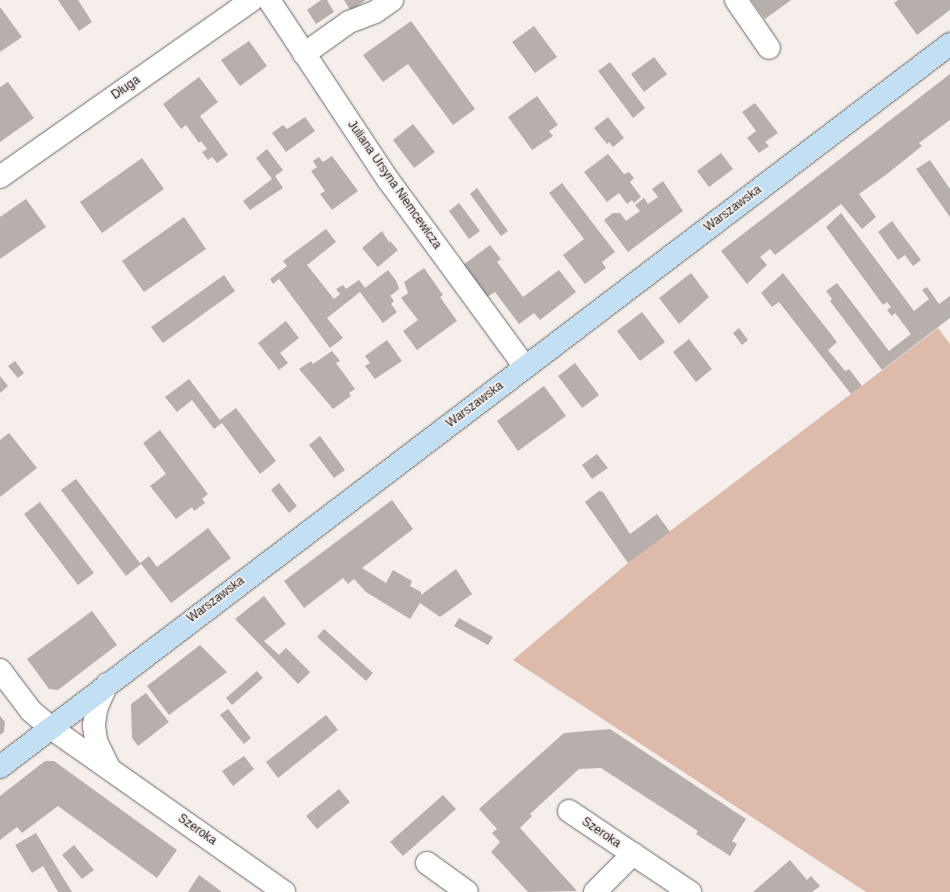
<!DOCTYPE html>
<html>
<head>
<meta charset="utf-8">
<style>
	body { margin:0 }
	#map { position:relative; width:950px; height:892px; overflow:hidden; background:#f5eeeb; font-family:Helvetica,sans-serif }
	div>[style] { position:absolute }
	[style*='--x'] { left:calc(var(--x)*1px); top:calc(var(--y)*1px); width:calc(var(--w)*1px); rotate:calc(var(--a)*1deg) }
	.green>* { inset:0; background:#debaab }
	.building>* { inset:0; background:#b7afac }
	.roads { filter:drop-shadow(0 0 1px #6e6764) drop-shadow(0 0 1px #6e6764) }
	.minor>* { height:22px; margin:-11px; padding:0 11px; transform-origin:11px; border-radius:11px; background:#fff }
	.major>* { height:22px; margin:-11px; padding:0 11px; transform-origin:11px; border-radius:11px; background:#c3dff4 }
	span { translate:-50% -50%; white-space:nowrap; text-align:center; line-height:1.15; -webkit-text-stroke:3.5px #f5eeeb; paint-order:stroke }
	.street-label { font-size:12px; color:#211f1e }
</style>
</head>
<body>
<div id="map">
	<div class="green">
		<div style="clip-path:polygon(938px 328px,950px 344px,950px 892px,866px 892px,513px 660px,628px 563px)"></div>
	</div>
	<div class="building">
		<div style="clip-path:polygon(58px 0,78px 0,92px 22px,79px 31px)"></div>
		<div style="clip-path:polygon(321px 0,327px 0,334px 12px,316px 24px,307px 10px)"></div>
		<div style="clip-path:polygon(344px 0,366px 0,351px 11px)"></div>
		<div style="clip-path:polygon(751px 0,791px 0,765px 19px)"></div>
		<div style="clip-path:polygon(898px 0,950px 0,950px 10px,917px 35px,894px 3px)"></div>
		<div style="clip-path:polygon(0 7px,22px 37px,0 52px)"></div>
		<div style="clip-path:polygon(411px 21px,475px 109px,453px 125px,408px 64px,383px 82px,363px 55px)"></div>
		<div style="clip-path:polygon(534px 26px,557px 57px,535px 73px,512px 42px)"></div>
		<div style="clip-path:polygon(249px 41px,267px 66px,240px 86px,221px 60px)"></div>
		<div style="clip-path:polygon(654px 57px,667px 74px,644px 92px,631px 74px)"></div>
		<div style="clip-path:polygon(610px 62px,645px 108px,633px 118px,598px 71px)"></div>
		<div style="clip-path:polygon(950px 74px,950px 120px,919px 143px,922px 146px,887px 174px,859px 194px,876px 217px,862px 229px,841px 204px,775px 255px,770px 249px,760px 257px,767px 265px,747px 284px,721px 251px)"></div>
		<div style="clip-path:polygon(199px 77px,218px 102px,200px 116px,228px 155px,217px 163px,212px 157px,208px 160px,202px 152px,207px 149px,201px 141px,199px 143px,186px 125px,181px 129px,163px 104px)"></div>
		<div style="clip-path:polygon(8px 82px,34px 118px,0 142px,0 87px)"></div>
		<div style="clip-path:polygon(537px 96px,558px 125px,549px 131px,553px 136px,532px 150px,508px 117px)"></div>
		<div style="clip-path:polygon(755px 103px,778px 133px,765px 142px,769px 146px,759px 153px,747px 138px,756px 131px,742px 112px)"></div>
		<div style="clip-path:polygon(305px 117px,315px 131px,286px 152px,272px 133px,283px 125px,287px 129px)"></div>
		<div style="clip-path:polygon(608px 117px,624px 138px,613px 147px,609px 142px,607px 144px,594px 128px)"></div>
		<div style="clip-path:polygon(413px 124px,435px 152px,414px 168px,393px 140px)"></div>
		<div style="clip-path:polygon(267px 149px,283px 170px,275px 176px,283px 188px,250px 210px,243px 201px,272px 179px,256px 158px)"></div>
		<div style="clip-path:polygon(721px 153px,733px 169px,709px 187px,697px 171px)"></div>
		<div style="clip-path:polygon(608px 154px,624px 174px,629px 172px,634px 178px,630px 182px,641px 197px,634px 203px,632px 200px,627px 204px,619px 193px,607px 202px,584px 172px)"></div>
		<div style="clip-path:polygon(332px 156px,358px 191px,332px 210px,320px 194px,325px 191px,311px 171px,317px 167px,313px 161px,319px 157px,323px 162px)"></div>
		<div style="clip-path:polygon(142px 158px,164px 189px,102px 233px,80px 202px)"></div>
		<div style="clip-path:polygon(930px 160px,950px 189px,950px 217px,916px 169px)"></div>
		<div style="clip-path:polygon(663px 181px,683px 211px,628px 252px,604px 220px,613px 213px,620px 213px,626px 221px,640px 211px,635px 205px,644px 198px,648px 204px,658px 197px,652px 189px)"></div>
		<div style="clip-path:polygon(562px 183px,615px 252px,602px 262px,606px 268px,585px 284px,563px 255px,584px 239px,549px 193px)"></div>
		<div style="clip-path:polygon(477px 188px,508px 231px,501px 236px,470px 194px)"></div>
		<div style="clip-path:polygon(26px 199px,46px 227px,0 259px,0 217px)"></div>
		<div style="clip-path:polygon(459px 203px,480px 231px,469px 239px,449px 211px)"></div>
		<div style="clip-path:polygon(841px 213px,914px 311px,929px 299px,922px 290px,927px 287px,939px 304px,950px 296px,950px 318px,882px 370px,830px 301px,832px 299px,826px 291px,837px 283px,889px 351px,911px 334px,895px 313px,892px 316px,887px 310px,891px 307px,887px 302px,883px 305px,826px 227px)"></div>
		<div style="clip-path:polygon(184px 217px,206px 249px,144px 292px,122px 261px)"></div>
		<div style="clip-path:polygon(892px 221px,921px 260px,913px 266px,905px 255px,898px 260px,878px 232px)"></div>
		<div style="clip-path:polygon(326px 229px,336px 242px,307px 265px,334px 299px,340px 294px,336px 289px,343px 285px,346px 289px,359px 280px,365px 288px,388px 270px,397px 282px,399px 289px,390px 296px,394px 301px,391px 304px,397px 312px,383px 323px,360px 292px,327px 318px,343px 338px,330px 348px,279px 279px,273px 284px,270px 279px,287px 266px,283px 261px)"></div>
		<div style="clip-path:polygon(382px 231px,389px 242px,390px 241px,398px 250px,378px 267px,362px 248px)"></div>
		<div style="clip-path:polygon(490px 245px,501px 259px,497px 262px,523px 297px,559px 270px,576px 292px,540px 320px,534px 313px,519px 324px,495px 292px,487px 297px,463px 265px)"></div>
		<div style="clip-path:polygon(424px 268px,443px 295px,440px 297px,457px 321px,417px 350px,403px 331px,418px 320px,401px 298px,408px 293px,404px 282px)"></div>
		<div style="clip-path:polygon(691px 273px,709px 297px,679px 324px,659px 298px)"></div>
		<div style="clip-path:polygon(783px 273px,837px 342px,828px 350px,845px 371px,849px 369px,862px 386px,851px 394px,779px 302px,772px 307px,761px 293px)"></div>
		<div style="clip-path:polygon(224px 275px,235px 291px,163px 343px,151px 327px)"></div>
		<div style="clip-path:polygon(642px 312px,665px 342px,640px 361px,617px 331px)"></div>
		<div style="clip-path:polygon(286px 321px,299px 338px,280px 353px,288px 363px,279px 370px,258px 343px)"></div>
		<div style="clip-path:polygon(739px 328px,748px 340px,742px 345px,733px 333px)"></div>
		<div style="clip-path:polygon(689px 339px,712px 369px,696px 382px,673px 352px)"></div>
		<div style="clip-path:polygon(387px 340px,402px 361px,375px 379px,365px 366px,370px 363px,365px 356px)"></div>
		<div style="clip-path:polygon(332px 351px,340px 361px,336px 363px,355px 389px,349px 393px,351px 396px,333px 409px,299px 369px,311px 361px,313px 364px)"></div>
		<div style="clip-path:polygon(15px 361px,24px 373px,18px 378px,8px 366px)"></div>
		<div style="clip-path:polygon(575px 363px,599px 395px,582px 408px,558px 376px)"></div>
		<div style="clip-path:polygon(0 376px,8px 386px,0 393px)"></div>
		<div style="clip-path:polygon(189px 379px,220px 420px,236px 408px,276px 461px,260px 474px,222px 423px,214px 429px,192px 400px,177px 412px,165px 397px)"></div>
		<div style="clip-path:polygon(544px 386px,566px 416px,518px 451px,497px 421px)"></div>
		<div style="clip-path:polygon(160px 430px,208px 494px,202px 499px,205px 503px,194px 511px,192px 507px,176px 519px,150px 486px,166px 474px,143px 443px)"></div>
		<div style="clip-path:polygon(9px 433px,37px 468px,0 497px,0 440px)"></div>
		<div style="clip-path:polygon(320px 436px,345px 470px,334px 478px,309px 445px)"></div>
		<div style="clip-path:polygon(597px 454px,608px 468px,592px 479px,582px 465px)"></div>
		<div style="clip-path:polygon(76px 479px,140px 563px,149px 556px,157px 567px,208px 528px,231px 558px,171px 603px,141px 564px,126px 576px,61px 490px)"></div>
		<div style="clip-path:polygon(279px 483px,297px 506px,289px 513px,271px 490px)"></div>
		<div style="clip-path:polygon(599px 491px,603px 492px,630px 534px,657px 514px,670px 532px,628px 563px,585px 502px)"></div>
		<div style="clip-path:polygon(392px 500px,413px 529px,362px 568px,386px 583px,393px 570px,412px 581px,410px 586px,421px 592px,421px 595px,456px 569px,472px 594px,440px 617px,420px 603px,410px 619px,366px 592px,354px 579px,348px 584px,343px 578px,304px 608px,284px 581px)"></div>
		<div style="clip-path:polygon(40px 502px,94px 573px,78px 585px,24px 514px)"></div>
		<div style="clip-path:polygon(264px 596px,286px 624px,264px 641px,279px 655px,286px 648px,310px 672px,298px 684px,235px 619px)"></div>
		<div style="clip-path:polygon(92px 611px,117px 645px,58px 690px,49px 689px,27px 659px)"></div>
		<div style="clip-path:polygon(459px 618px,493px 637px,488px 645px,454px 626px)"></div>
		<div style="clip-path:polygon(324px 629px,373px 673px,366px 681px,317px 637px)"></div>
		<div style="clip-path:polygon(200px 645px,227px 672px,169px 715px,147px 686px)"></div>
		<div style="clip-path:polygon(257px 671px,263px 678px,232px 705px,226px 698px)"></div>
		<div style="clip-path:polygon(146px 693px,169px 722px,138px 746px,132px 738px,131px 704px)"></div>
		<div style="clip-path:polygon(228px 709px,251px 738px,244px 744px,220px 715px)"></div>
		<div style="clip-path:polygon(326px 715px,338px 730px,278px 778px,266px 762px)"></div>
		<div style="clip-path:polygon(0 716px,5px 722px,4px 732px,0 735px)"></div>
		<div style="clip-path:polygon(610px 729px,746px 819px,732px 841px,737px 844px,730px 856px,696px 834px,698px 831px,601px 768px,579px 769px,530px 814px,532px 816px,520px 828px,577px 891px,528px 892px,491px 852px,500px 842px,492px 833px,497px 829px,479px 809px,564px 733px)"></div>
		<div style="clip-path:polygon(244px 756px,254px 769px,233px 786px,222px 771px)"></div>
		<div style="clip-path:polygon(45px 761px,54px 761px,177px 850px,157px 878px,58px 806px,22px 833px,17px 827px,0 840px,0 796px)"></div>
		<div style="clip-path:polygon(339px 789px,350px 802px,317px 829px,306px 816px)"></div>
		<div style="clip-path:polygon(443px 795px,456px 809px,403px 856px,390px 842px)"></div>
		<div style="clip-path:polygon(36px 833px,64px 879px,72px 892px,58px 892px,43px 866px,32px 873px,15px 845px)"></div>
		<div style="clip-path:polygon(74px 845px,94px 870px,82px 879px,62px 855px)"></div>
		<div style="clip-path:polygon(790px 860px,807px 880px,811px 876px,820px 886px,812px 892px,753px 892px)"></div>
		<div style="clip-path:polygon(199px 875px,222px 892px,188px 892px)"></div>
	</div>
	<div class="roads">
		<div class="minor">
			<div style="--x:269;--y:0;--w:217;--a:56.5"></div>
			<div style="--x:389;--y:181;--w:230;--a:53.8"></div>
			<div style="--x:736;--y:0;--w:58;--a:55.5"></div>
			<div style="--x:304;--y:54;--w:55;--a:-35.4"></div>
			<div style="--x:349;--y:22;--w:28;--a:-21"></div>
			<div style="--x:375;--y:12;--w:21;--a:-35"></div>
			<div style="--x:0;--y:177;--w:308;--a:-35.1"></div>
			<div style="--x:0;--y:670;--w:51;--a:52.9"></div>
			<div style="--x:31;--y:711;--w:26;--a:40"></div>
			<div style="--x:51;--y:728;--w:285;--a:35.1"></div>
			<div style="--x:107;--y:684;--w:27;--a:114"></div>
			<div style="--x:96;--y:709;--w:17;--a:97"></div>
			<div style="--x:94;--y:726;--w:15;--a:82"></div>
			<div style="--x:96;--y:741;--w:30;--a:64"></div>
			<div style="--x:569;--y:811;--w:77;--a:33.9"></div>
			<div style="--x:427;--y:863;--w:49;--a:35.9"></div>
			<div style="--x:595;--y:892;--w:54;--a:-45"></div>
			<div style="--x:633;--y:854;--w:69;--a:33.7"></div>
		</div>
		<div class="major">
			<div style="--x:0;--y:767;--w:1194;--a:-37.27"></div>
		</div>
	</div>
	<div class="street-label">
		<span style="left:126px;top:88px;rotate:-35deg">Długa</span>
		<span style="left:394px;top:185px;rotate:55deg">Juliana Ursyna Niemcewicza</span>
		<span style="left:733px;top:209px;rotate:-37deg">Warszawska</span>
		<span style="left:475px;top:405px;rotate:-37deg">Warszawska</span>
		<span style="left:216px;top:600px;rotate:-37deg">Warszawska</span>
		<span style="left:197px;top:830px;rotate:35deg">Szeroka</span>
		<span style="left:601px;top:833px;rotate:34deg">Szeroka</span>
	</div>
</div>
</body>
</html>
